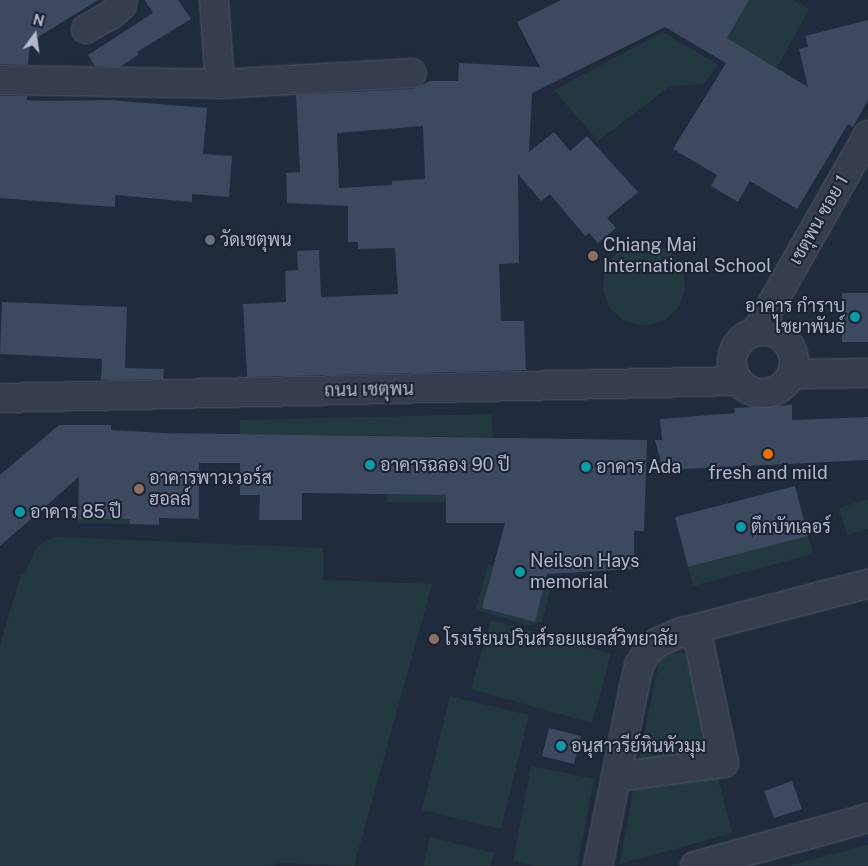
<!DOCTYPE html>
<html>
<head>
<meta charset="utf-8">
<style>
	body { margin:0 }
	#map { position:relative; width:868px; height:866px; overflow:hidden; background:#202b3e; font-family:"Public Sans",Sarabun,sans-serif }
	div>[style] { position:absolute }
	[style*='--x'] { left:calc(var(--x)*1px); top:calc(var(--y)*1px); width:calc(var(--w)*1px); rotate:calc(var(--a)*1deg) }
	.green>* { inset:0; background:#223a3f }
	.round { border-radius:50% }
	.building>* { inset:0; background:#3c495e }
	.roads { filter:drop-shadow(0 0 1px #505869) drop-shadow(0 0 1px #505869) }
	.minor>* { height:28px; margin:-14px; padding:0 14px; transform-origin:14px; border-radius:14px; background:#353d4e }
	.minor>.ring { margin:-14px; padding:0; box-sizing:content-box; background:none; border:28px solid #353d4e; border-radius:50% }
	.dots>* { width:14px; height:14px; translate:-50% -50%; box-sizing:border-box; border:2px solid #1a2233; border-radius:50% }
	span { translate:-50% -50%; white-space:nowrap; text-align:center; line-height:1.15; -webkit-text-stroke:4px #1a2233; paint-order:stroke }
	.street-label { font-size:18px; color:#b0b8ca }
	.poi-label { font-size:18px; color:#b0b8ca }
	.left { translate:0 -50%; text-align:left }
	.right { translate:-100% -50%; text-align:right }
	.north { position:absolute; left:10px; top:10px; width:50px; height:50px; -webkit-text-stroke:4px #1a2233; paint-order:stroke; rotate:14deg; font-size:14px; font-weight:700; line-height:20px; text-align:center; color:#b0b8ca }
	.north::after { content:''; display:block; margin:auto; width:18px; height:22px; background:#b0b8ca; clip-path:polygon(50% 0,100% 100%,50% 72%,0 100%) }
</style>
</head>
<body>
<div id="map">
	<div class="green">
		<div style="clip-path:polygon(749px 0,793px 0,809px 9px,777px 68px,727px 38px)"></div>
		<div style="clip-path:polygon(663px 32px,718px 65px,704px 84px,670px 86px,598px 141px,554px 90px)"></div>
		<div class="round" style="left:603px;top:243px;width:82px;height:82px"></div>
		<div style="clip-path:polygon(491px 414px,493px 437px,240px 434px,240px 420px)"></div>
		<div style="clip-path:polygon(387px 494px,446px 495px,446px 502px,386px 502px)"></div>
		<div style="clip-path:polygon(868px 499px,868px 529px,847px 535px,839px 508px)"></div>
		<div style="clip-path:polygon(78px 519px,130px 519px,130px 524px,78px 523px)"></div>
		<div style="clip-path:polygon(808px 536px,813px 554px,693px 586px,688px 567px)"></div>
		<div style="clip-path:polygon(58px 537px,323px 548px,323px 580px,432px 584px,354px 866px,279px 863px,271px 866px,0 866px,0 645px,21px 575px,24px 575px,36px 549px,45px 541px)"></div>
		<div style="clip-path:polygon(488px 564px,493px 566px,482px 608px,534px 622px,547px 577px,553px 579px,542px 622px,528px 625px,476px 610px)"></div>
		<div style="clip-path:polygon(491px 620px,611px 654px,592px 723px,471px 689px)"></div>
		<div style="clip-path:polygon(661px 652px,685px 653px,711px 750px,638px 764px)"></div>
		<div style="clip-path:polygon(450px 696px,529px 715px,501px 829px,422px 810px)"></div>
		<div style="clip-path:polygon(531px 766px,594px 779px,577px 866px,536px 866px,513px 861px)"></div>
		<div style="clip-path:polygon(718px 778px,732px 833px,620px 864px,633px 790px)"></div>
		<div style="clip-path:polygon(430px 837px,494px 853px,490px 866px,423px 866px)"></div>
		<div style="clip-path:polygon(868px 845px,868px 866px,788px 866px)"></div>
	</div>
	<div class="building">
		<div style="clip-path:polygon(0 0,98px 0,30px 42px,28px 65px,0 64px)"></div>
		<div style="clip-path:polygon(145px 0,178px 0,191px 19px,137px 52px,139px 54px,120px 67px,95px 66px,88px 55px,153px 13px)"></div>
		<div style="clip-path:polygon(evenodd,561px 0,749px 0,727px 38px,808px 87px,799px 49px,808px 47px,805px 36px,868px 20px,868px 100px,853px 127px,848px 124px,797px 209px,750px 181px,738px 202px,711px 186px,717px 175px,673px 149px,726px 63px,665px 27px,532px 93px,529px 152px,554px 132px,570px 151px,587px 136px,638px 192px,607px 218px,616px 228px,598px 243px,589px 233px,585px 236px,550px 194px,541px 201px,518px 174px,519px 263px,499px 264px,501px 321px,524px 321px,526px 370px,247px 377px,243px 304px,286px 302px,285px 271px,298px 270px,297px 251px,319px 250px,321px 297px,398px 294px,395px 248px,358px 249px,358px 242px,348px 242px,348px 206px,287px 203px,286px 173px,300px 172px,296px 95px,413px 89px,430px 81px,458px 81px,459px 63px,540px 67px,517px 22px,561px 0,423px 126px,425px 179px,392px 181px,392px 185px,339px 188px,337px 133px,423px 126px)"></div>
		<div style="clip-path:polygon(0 96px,27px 96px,27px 100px,43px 101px,109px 100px,207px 108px,203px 154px,232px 156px,229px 197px,192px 194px,192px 202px,115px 195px,115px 207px,0 198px)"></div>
		<div style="clip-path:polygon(842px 293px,868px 293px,868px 342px,842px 342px)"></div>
		<div style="clip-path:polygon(2px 302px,127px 307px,125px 368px,164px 369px,163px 379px,101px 380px,102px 359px,0 354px)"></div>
		<div style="clip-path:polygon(792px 405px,792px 420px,868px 417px,868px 460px,663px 470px,655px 440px,662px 440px,660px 419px,735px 413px,734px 408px)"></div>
		<div style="clip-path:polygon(59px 425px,111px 425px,111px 430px,165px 433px,647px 440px,644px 531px,634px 531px,634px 569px,547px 574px,535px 622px,482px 608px,505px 523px,446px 523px,446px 495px,302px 493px,302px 520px,259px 520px,260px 495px,240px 495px,240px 463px,199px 463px,199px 519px,159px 518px,159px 525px,130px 524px,130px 519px,78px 519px,79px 477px,0 546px,0 475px)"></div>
		<div style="clip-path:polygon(795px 486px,808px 536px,688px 567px,675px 517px)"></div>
		<div style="clip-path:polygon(549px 728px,581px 736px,574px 764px,542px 756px)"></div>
		<div style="clip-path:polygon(792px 781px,802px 809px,774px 818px,764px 791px)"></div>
	</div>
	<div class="roads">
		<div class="minor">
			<div style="--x:214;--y:0;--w:84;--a:85.9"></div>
			<div style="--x:220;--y:84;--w:192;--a:-3.3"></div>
			<div style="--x:86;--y:29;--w:30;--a:-30"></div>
			<div style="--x:112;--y:14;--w:13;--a:-42"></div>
			<div style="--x:122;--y:5;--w:5;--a:-79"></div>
			<div style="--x:0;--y:80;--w:220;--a:1"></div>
			<div class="ring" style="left:732px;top:331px;width:34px;height:34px"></div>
			<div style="--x:756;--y:332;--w:227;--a:-60.4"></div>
			<div style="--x:792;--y:374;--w:76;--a:-0.8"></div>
			<div style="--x:0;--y:398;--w:738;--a:-1.32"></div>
			<div style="--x:616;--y:777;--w:109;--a:-7.4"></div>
			<div style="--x:724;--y:763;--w:128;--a:-101.7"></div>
			<div style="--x:698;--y:638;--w:17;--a:-159"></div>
			<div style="--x:598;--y:866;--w:183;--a:-78.6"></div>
			<div style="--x:634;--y:687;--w:23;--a:-77"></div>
			<div style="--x:639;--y:665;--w:15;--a:-58"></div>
			<div style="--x:647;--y:652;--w:15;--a:-42"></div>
			<div style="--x:658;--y:642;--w:26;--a:-23"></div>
			<div style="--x:682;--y:632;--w:192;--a:-14.5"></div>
			<div style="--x:695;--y:866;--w:180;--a:-15.5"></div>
		</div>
	</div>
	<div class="dots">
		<div style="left:210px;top:240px;background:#6b7280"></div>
		<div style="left:593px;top:256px;background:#8d6e63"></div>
		<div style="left:855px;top:317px;background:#0f9aa8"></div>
		<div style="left:768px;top:454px;background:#e8710a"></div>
		<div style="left:370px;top:465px;background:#0f9aa8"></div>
		<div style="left:586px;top:467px;background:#0f9aa8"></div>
		<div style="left:139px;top:489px;background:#8d6e63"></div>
		<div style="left:20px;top:512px;background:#0f9aa8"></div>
		<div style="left:741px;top:527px;background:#0f9aa8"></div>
		<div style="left:520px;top:572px;background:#0f9aa8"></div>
		<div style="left:434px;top:639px;background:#8d6e63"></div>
		<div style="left:561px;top:746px;background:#0f9aa8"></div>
	</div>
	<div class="street-label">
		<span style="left:819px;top:220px;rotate:-60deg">เชตุพน ซอย 1</span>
		<span style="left:369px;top:390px;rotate:-1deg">ถนน เชตุพน</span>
	</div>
	<div class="poi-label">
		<span class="left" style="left:220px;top:240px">วัดเชตุพน</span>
		<span class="left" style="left:603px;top:256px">Chiang Mai<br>International School</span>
		<span class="right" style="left:845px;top:317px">อาคาร กำราบ<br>ไชยาพันธ์</span>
		<span class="left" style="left:380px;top:465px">อาคารฉลอง 90 ปี</span>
		<span class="left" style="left:596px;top:467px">อาคาร Ada</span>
		<span style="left:768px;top:473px">fresh and mild</span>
		<span class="left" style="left:149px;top:489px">อาคารพาวเวอร์ส<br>ฮอลล์</span>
		<span class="left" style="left:30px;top:512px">อาคาร 85 ปี</span>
		<span class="left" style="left:751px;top:527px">ตึกบัทเลอร์</span>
		<span class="left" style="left:530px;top:572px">Neilson Hays<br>memorial</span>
		<span class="left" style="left:444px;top:639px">โรงเรียนปรินส์รอยแยลส์วิทยาลัย</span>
		<span class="left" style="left:571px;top:746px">อนุสาวรีย์หินหัวมุม</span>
	</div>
	<div class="north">N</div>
</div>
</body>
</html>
